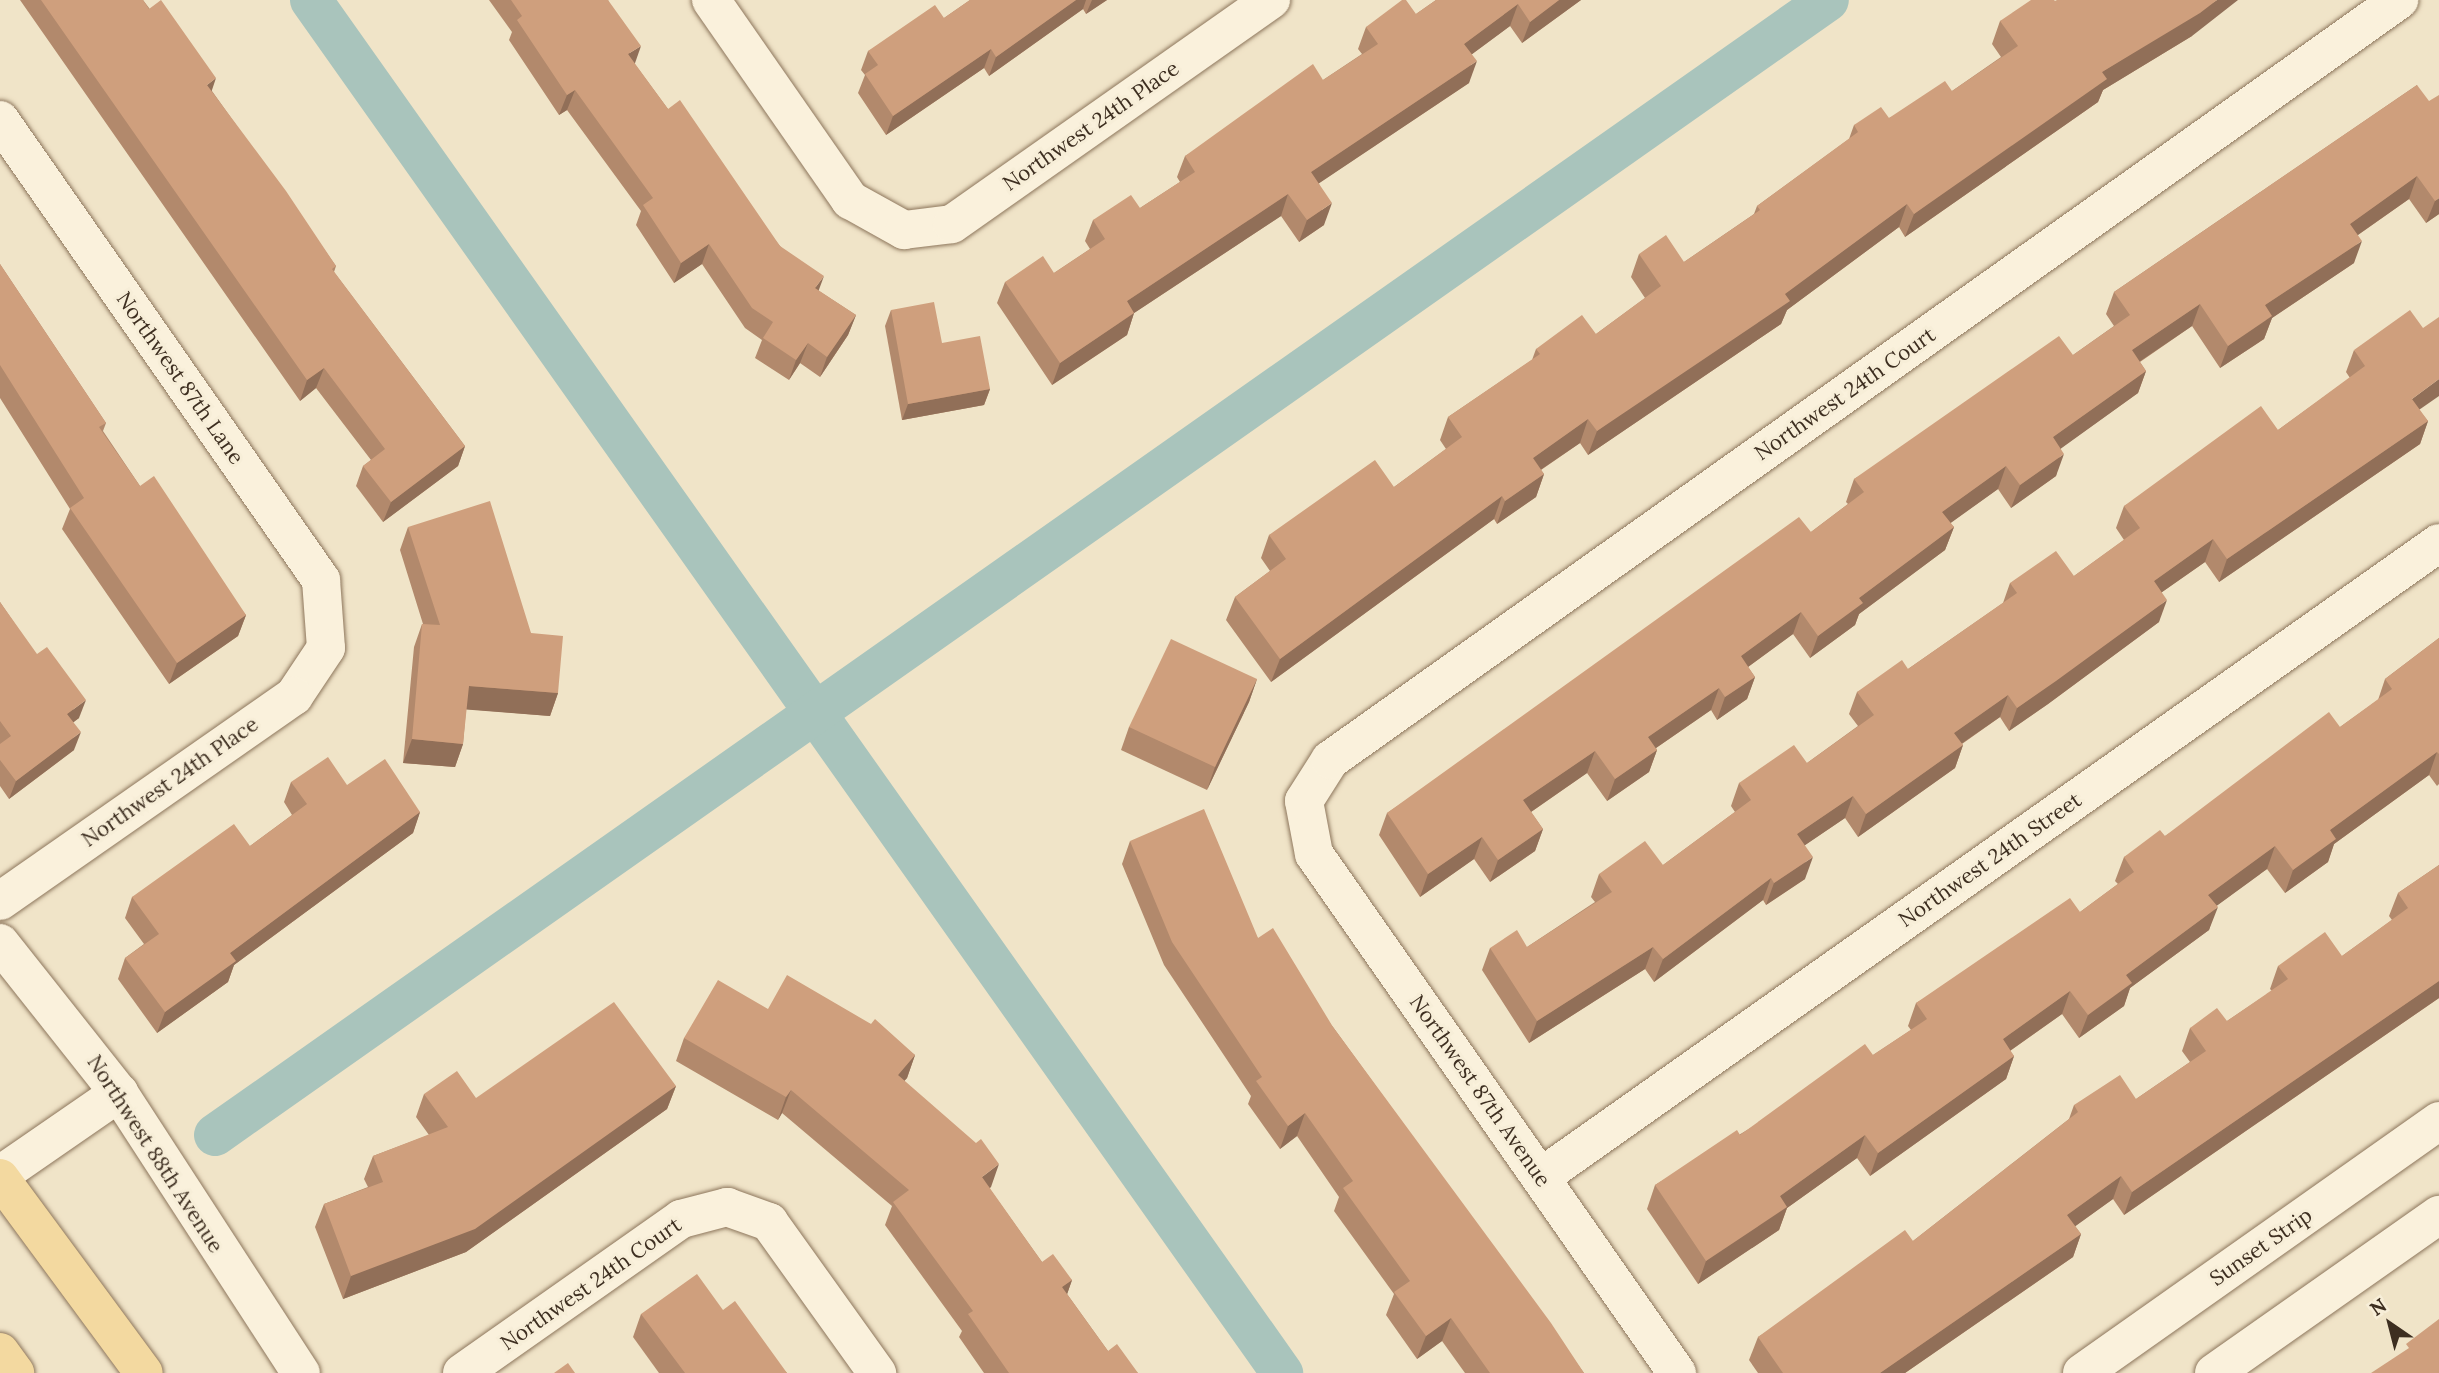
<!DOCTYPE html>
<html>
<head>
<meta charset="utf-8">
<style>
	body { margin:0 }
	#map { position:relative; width:2439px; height:1373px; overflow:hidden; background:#f0e4c8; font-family:Lora,serif }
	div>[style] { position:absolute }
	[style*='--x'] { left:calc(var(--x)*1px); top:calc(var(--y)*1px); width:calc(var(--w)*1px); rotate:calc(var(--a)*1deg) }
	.canal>* { height:42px; margin:-21px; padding:0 21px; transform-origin:21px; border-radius:21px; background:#a9c4bc }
	.roads { filter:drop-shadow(0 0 2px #8d765c) drop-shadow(0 0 2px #8d765c) }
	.minor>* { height:38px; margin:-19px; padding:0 19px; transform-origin:19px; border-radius:19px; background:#faf1dc }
	.major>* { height:38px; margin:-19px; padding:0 19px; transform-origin:19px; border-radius:19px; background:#f3d9a0 }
	.wall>* { inset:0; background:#b2896c }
	.shaded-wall>* { inset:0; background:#916f58 }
	.building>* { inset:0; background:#cf9f7d }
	span { translate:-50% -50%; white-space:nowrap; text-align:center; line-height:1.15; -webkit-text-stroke:6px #f7eed8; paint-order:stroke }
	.street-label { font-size:21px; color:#3d2e20 }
	.north { position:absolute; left:2355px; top:1289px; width:70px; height:70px; -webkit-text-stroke:5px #f7eed8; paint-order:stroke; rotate:325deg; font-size:19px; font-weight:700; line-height:28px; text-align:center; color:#3d2e20 }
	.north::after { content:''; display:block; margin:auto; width:24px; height:32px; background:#3d2e20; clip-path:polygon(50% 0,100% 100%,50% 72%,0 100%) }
</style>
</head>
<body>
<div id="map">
	<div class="canal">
		<div style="--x:311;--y:0;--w:1682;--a:54.73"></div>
		<div style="--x:215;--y:1135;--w:1972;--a:-35.13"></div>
	</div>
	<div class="roads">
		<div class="minor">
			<div style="--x:711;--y:0;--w:244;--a:55.2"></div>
			<div style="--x:850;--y:200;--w:62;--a:29.1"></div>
			<div style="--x:904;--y:230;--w:48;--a:-7.1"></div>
			<div style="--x:952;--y:224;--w:390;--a:-35.1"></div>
			<div style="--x:0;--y:120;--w:561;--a:55.09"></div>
			<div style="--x:321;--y:580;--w:68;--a:85.8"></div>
			<div style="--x:326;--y:648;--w:58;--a:123.7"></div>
			<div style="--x:294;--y:696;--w:358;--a:145.1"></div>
			<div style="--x:0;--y:943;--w:191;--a:51.6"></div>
			<div style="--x:119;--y:1093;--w:334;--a:57"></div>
			<div style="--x:0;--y:1175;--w:145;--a:-34.6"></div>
			<div style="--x:1541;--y:1177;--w:1099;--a:-35.22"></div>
			<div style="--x:462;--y:1373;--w:268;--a:-35.1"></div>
			<div style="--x:681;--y:1219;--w:48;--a:-14.6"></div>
			<div style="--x:727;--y:1207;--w:45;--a:19.7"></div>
			<div style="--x:769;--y:1222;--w:186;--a:54.4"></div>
			<div style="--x:1677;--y:1373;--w:633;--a:-124.97"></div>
			<div style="--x:1314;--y:854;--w:54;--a:-100.7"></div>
			<div style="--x:1304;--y:801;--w:49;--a:-57.6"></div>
			<div style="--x:1330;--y:760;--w:1312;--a:-35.41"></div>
			<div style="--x:2082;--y:1373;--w:437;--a:-35.2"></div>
			<div style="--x:2214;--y:1373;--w:275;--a:-35.1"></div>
		</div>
		<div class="major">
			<div style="--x:0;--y:1178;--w:242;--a:53.6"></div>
			<div style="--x:0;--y:1352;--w:26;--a:54"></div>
		</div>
	</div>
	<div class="wall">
		<div style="clip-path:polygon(20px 0,143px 0,212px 91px,336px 266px,334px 272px,465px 446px,458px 466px,383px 522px,356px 486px,363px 466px,371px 460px,316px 388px,300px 401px)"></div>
		<div style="clip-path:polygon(489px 0,608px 0,634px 63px,668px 109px,780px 246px,819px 291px,856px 315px,848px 335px,820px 377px,800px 363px,789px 380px,755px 358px,762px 340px,745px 328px,702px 264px,674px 283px,636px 225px,641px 211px,567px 110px,559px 115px,509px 40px,512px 32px)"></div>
		<div style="clip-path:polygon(970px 0,1107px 0,1086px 14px,1083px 9px,989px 76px,984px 68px,886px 135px,858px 93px,865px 75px,861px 70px,868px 51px,944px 18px)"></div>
		<div style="clip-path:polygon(1436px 0,1581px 0,1522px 43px,1510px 26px,1472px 54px,1469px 83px,1319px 183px,1324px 225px,1299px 242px,1281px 216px,1134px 313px,1127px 335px,1052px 385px,997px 303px,1005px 282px,1054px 273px,1090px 249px,1085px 241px,1093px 220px,1140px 208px,1180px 182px,1177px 177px,1185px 156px,1323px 80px,1362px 54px,1358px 49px,1366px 27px,1416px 14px)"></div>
		<div style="clip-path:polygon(2055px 1px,2192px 36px,2103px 90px,2098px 102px,1905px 237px,1899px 227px,1787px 310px,1781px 324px,1588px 455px,1580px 443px,1541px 470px,1544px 474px,1536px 497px,1497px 524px,1494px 519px,1271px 682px,1226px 620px,1235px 597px,1270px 571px,1261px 558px,1269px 535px,1394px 487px,1446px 449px,1440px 440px,1448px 417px,1532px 360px,1536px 349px,1596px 334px,1645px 298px,1631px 277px,1639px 254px,1684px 262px,1754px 214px,1757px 206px,1849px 139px,1854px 125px,1889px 118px,1952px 91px,2001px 57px,1992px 44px,2000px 21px)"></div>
		<div style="clip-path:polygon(2417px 85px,2439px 214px,2426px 223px,2409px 199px,2358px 235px,2354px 263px,2272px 318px,2264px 339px,2220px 368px,2192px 326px,2140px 362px,2146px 371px,2138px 393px,2061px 448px,2056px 476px,2011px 508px,1998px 489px,1950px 523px,1954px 527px,1945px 550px,1859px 614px,1855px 625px,1810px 658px,1793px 634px,1748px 667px,1755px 677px,1747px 699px,1717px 720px,1711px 710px,1656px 748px,1657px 750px,1649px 772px,1607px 801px,1587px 773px,1531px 812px,1543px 829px,1535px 851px,1490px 882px,1474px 859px,1420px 897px,1379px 835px,1387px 813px,1811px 532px,1848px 504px,1846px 502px,1854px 479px,2073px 355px,2114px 326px,2106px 314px,2114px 292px)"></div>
		<div style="clip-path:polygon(0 264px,106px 423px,103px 431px,140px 486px,246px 615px,238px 636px,169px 684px,62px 529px,70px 509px,0 398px)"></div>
		<div style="clip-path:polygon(891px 310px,990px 389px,984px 405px,902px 420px,885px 326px)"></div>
		<div style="clip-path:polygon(2354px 350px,2419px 410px,2428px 421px,2420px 444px,2219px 582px,2205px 562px,2162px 592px,2159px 622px,2048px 704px,2009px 731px,2000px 717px,1962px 744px,1963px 745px,1955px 768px,1858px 837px,1845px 818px,1805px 845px,1805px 879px,1766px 905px,1763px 900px,1654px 982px,1645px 969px,1529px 1043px,1482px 970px,1490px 948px,1527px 947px,1595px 902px,1591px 897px,1599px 874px,1663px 865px,1735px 812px,1731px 806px,1739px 783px,1807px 763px,1858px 726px,1849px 714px,1857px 692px,1908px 669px,2003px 603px,2010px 583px,2074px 576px,2124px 540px,2116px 528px,2124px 506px,2278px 430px,2350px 378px,2346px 372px)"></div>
		<div style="clip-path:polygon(408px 527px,531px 633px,558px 693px,550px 716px,466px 709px,463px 744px,455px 767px,403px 763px,414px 647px,422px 624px,423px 624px,400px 550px)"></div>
		<div style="clip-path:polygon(0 602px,79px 718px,73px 722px,74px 750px,9px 799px,0 786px)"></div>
		<div style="clip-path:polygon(2439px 638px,2439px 784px,2437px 786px,2429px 775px,2334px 844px,2328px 862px,2285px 893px,2267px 869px,2216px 906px,2209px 930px,2130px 988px,2124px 1006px,2079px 1038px,2062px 1014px,2010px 1051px,2014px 1056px,2006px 1079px,1870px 1176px,1857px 1158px,1787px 1208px,1779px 1230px,1698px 1284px,1647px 1209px,1655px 1185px,1873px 1055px,1911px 1030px,1908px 1026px,1916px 1003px,2080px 912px,2118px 884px,2115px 881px,2124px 857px,2165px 836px,2340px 727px,2378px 700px,2385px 679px)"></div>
		<div style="clip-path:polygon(1257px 679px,1249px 702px,1207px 790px,1121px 750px,1129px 727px)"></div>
		<div style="clip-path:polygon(291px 782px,347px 785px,420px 812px,413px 833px,234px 965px,228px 982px,157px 1033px,118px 979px,125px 958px,144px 944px,125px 918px,132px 897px,250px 846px,292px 815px,284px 802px)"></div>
		<div style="clip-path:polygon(1130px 841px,1258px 938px,1333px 1027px,1584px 1373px,1465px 1373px,1442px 1341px,1417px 1359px,1386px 1315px,1394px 1294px,1334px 1211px,1339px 1197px,1297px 1136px,1280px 1149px,1248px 1104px,1251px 1096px,1164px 965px,1122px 864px)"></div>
		<div style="clip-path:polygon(2439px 865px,2439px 998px,2124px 1215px,2113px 1199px,2075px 1226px,2081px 1234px,2073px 1257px,1905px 1373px,1758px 1373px,1749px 1360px,1758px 1337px,1913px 1241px,2069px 1119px,2074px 1105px,2136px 1099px,2190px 1062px,2182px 1051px,2190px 1028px,2227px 1021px,2272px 991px,2270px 989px,2278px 966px,2342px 956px,2392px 920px,2389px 916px,2398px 893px)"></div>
		<div style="clip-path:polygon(768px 1009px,871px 1024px,915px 1055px,907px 1078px,904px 1081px,991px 1187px,989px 1188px,1042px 1262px,1072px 1280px,1067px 1294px,1108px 1351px,1138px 1373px,984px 1373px,959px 1337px,962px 1331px,885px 1225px,892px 1206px,782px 1113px,778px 1120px,676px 1061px,684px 1038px)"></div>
		<div style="clip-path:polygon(676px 1086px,667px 1109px,466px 1252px,343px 1299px,315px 1227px,324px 1204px,368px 1187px,364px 1179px,373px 1156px,429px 1135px,416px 1117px,424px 1094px,476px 1098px)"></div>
		<div style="clip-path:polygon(723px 1310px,787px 1373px,659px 1373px,633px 1337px,641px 1314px)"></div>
	</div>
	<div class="shaded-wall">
		<div style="clip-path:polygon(1076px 0,1086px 0,1083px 9px,989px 76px,996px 57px)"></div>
		<div style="clip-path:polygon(1092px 0,1107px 0,1086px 14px)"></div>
		<div style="clip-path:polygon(1559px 0,1581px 0,1522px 43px,1530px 22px)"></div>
		<div style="clip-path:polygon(2217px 0,2238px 0,2192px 36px,2103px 90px,2098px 102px,1905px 237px,1914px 214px,2102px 72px)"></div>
		<div style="clip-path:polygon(1518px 4px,1510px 26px,1456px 66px,1464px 44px)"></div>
		<div style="clip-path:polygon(641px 46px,634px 66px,628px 54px)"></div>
		<div style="clip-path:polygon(991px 49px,984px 68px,886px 135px,893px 116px)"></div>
		<div style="clip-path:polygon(1477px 61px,1469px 83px,1303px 194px,1311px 172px)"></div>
		<div style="clip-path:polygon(216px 78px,209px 99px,207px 85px)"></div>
		<div style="clip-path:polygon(575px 90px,567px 110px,559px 115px,567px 95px)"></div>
		<div style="clip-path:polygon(2417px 176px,2409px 199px,2342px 246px,2350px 224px)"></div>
		<div style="clip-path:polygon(1288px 194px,1281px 216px,1119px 323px,1127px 301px)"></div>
		<div style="clip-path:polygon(2439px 198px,2439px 214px,2426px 223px,2435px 201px)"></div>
		<div style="clip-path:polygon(1332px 203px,1324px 225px,1299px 242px,1307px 220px)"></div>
		<div style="clip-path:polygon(1907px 204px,1899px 227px,1787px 310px,1781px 324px,1588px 455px,1597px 431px)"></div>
		<div style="clip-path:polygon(2362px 241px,2354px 263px,2272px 318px,2264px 339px,2220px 368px,2228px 346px,2265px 305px)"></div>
		<div style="clip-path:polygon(709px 244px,702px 264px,674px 283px,681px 263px)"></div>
		<div style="clip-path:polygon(824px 276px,817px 295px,815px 288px)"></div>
		<div style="clip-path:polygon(2200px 304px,2192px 326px,2124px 372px,2132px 350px)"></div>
		<div style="clip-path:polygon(1134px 313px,1127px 335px,1052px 385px,1060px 363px)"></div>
		<div style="clip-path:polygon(856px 315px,848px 335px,820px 377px,827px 357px)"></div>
		<div style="clip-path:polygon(808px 343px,800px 363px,789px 380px,796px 360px)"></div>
		<div style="clip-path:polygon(324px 368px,316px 388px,300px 401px,307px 380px)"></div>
		<div style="clip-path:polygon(2146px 371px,2138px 393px,2045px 460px,2053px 437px)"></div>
		<div style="clip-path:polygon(2439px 379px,2439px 396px,2403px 421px,2412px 399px)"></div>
		<div style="clip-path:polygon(990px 389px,984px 405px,902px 420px,908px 404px)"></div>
		<div style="clip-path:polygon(1588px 419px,1580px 443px,1524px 481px,1533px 458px)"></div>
		<div style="clip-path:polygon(2428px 421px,2420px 444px,2219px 582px,2227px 559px)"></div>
		<div style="clip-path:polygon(465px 446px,458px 466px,383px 522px,391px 502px)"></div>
		<div style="clip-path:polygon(2064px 454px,2056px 476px,2011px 508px,2020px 485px)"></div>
		<div style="clip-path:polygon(2006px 466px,1998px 489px,1934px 535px,1942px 512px)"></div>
		<div style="clip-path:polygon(1544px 474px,1536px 497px,1497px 524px,1505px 501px)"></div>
		<div style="clip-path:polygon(1502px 496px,1494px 519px,1271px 682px,1280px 659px)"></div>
		<div style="clip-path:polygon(1954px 527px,1945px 550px,1859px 614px,1855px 625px,1810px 658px,1818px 636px,1859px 598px)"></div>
		<div style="clip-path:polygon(2213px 539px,2205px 562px,2145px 604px,2154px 581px)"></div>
		<div style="clip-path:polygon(2167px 600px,2159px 622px,2048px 704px,2009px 731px,2017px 708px)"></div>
		<div style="clip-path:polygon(1801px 612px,1793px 634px,1733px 678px,1741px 656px)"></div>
		<div style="clip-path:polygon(246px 615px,238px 636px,169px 684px,177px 663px)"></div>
		<div style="clip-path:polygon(1755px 677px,1747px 699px,1717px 720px,1725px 697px)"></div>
		<div style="clip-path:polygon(1257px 679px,1249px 702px,1207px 790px,1215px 767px)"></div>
		<div style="clip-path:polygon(469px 686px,558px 693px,550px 716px,460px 709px)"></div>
		<div style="clip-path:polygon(1719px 688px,1711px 710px,1640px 759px,1648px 737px)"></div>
		<div style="clip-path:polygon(2008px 695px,2000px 717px,1945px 755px,1954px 733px)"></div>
		<div style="clip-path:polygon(86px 700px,79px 718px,61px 732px,67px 714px)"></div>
		<div style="clip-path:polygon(81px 732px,74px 750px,9px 799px,16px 781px)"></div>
		<div style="clip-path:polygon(412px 739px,463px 744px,455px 767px,403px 763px)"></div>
		<div style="clip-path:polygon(1963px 745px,1955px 768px,1858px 837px,1866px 814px)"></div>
		<div style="clip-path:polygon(1657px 750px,1649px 772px,1607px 801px,1615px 779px)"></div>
		<div style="clip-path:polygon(1595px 751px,1587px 773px,1515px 823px,1523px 800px)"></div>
		<div style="clip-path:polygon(2437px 752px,2429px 775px,2334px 844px,2328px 862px,2285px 893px,2293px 870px,2330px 830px)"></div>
		<div style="clip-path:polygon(1853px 796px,1845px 818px,1789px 856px,1797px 834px)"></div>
		<div style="clip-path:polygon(420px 812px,413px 833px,234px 965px,228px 982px,157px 1033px,165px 1012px,230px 953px)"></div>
		<div style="clip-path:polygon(1543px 829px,1535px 851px,1490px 882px,1498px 860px)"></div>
		<div style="clip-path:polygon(1482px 837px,1474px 859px,1420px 897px,1428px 874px)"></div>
		<div style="clip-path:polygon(2275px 846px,2267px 869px,2200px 918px,2208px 895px)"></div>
		<div style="clip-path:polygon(1813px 857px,1805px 879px,1766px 905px,1774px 883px)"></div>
		<div style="clip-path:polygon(1771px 878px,1763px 900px,1654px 982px,1663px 959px)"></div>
		<div style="clip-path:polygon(2218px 907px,2209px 930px,2130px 988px,2124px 1006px,2079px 1038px,2088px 1015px,2126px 975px)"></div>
		<div style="clip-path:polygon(1653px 947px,1645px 969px,1529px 1043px,1537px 1021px)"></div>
		<div style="clip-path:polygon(2439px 981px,2439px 998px,2124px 1215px,2132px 1192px)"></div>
		<div style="clip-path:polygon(2070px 991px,2062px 1014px,1994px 1062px,2003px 1039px)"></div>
		<div style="clip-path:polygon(915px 1055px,907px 1078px,889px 1098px,898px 1075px)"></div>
		<div style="clip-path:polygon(2014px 1056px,2006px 1079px,1870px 1176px,1878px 1153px)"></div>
		<div style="clip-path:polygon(676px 1086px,667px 1109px,466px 1252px,343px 1299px,351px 1276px)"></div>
		<div style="clip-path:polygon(791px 1090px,782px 1113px,778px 1120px,786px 1097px)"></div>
		<div style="clip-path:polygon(1305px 1113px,1297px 1136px,1280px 1149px,1288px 1126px)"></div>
		<div style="clip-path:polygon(1865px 1135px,1857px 1158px,1787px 1208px,1779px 1230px,1698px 1284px,1706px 1261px,1780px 1196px)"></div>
		<div style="clip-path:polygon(999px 1164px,991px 1187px,973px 1200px,982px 1177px)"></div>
		<div style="clip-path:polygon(2121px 1176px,2113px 1199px,2059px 1238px,2067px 1215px)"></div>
		<div style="clip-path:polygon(2081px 1234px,2073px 1257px,1905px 1373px,1880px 1373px)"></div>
		<div style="clip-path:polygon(1072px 1280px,1064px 1303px,1062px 1287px)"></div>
		<div style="clip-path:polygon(1451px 1318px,1442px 1341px,1417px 1359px,1426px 1336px)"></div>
	</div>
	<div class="building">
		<div style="clip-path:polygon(41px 0,143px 0,149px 9px,161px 0,216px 78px,207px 85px,286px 191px,336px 266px,332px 269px,465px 446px,391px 502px,363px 466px,385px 449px,324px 368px,307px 380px)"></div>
		<div style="clip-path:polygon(511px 0,608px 0,641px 46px,628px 54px,668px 109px,680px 100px,780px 246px,824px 276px,815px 288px,856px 315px,827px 357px,808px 343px,796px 360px,763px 338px,773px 322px,752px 308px,709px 244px,681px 263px,643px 205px,653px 198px,575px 90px,567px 95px,517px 20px,522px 16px)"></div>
		<div style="clip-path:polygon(970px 0,1076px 0,996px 57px,991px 49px,893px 116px,865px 74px,878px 65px,868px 51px,935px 5px,944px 18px)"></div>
		<div style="clip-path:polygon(1402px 0,1406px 0,1416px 14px,1436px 0,1559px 0,1530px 22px,1518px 4px,1464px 44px,1477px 61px,1311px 172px,1332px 203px,1307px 220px,1288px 194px,1127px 301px,1134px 313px,1060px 363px,1005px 282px,1043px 256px,1054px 273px,1105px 239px,1093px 220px,1131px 195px,1140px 208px,1195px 172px,1185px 156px,1313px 64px,1323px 80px,1378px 44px,1366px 27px)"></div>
		<div style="clip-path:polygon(2031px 0,2054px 0,2055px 1px,2057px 0,2217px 0,2200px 13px,2102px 72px,2107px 79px,1914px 214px,1907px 204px,1785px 294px,1790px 301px,1597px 431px,1588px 419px,1533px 458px,1544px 474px,1505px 501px,1502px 496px,1280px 659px,1235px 597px,1286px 559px,1269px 535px,1375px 460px,1394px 487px,1462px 437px,1448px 417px,1540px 354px,1536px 349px,1582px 315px,1596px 334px,1661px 286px,1639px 254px,1666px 235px,1684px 262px,1760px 210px,1757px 206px,1858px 132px,1854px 125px,1881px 107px,1889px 118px,1945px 81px,1952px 91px,2018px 46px,2000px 21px)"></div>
		<div style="clip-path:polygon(2417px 85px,2429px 101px,2439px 95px,2439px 198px,2435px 201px,2417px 176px,2350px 224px,2362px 241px,2265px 305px,2272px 316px,2228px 346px,2200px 304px,2132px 350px,2146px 371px,2053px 437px,2064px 454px,2020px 485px,2006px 466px,1942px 512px,1954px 527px,1859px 598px,1863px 603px,1818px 636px,1801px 612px,1741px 656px,1755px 677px,1725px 697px,1719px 688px,1648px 737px,1657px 750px,1615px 779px,1595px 751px,1523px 800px,1543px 829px,1498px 860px,1482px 837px,1428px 874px,1387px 813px,1799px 517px,1811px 532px,1864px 492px,1854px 479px,2059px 336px,2073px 355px,2130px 315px,2114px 292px)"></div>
		<div style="clip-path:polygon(0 264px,106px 423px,99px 427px,140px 486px,154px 476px,246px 615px,177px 663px,70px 508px,84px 498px,0 365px)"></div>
		<div style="clip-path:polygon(934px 302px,942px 343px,980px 336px,990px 389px,908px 404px,891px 310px)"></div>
		<div style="clip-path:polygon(2410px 310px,2423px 328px,2439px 317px,2439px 379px,2412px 399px,2428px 421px,2227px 559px,2213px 539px,2154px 581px,2167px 600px,2056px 681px,2017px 708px,2008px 695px,1954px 733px,1963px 745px,1866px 814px,1853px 796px,1797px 834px,1813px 857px,1774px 883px,1771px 878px,1663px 959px,1653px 947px,1537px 1021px,1490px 948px,1517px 930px,1527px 947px,1612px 892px,1599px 874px,1645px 841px,1663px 865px,1751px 800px,1739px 783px,1794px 745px,1807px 763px,1874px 715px,1857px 692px,1902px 660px,1908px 669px,2017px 593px,2010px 583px,2056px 551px,2074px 576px,2140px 528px,2124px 506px,2261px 406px,2278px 430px,2365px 366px,2354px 350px)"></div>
		<div style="clip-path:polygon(490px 501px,531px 633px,563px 636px,558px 693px,469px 686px,463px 744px,412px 739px,422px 624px,440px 625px,408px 527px)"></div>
		<div style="clip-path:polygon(0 602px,37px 654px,47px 647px,86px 700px,67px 714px,81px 732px,16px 781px,0 760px,0 744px,11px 736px,0 721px)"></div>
		<div style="clip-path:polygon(2439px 638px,2439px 754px,2437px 752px,2330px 830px,2336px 839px,2293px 870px,2275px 846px,2208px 895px,2218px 907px,2126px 975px,2132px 983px,2088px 1015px,2070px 991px,2003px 1039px,2014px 1056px,1878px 1153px,1865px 1135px,1780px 1196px,1787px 1207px,1706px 1261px,1655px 1185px,1737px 1130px,1740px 1135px,1865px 1044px,1873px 1055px,1927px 1019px,1916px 1003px,2070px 898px,2080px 912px,2134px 872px,2124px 857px,2160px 830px,2165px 836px,2329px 712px,2340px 727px,2392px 689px,2385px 679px)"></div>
		<div style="clip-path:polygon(1171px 639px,1257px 679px,1215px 767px,1129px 727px)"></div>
		<div style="clip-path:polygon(328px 757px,347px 785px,385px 759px,420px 812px,230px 953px,236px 961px,165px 1012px,125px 958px,159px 934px,132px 897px,234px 824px,250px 846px,307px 804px,291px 782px)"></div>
		<div style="clip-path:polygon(1204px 809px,1258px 938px,1273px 928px,1333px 1027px,1551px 1323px,1584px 1373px,1490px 1373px,1451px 1318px,1426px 1336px,1394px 1292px,1410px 1281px,1343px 1188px,1353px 1181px,1305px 1113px,1288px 1126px,1256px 1081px,1262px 1077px,1172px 942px,1130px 841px)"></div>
		<div style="clip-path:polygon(2439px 865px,2439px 981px,2132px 1192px,2121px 1176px,2067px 1215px,2081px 1234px,1880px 1373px,1783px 1373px,1758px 1337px,1905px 1230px,1913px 1241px,2078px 1112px,2074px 1105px,2120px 1075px,2136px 1099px,2206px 1051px,2190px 1028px,2217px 1008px,2227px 1021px,2288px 979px,2278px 966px,2325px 932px,2342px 956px,2408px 908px,2398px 893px)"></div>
		<div style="clip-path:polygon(787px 975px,871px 1024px,875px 1019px,915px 1055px,898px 1075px,976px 1143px,981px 1139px,999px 1164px,982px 1177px,1042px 1262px,1053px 1254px,1072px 1280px,1062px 1287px,1108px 1351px,1117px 1344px,1138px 1373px,1009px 1373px,968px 1314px,973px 1311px,893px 1202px,909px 1190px,791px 1090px,786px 1097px,684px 1038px,718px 980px,768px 1009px)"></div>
		<div style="clip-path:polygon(614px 1002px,676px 1086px,475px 1229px,351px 1276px,324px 1204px,383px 1182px,373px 1156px,448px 1127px,424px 1094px,457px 1071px,476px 1098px)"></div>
		<div style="clip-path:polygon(697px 1274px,723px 1310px,735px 1301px,787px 1373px,685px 1373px,641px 1314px)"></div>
		<div style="clip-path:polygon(2439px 1319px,2439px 1373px,2371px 1373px,2409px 1348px,2406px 1344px)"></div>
		<div style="clip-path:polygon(568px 1363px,575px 1373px,554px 1373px)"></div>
	</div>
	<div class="street-label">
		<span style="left:1091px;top:126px;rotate:-35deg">Northwest 24th Place</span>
		<span style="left:180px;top:378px;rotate:55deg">Northwest 87th Lane</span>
		<span style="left:1845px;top:394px;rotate:-35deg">Northwest 24th Court</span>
		<span style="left:170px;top:782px;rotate:-35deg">Northwest 24th Place</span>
		<span style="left:1990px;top:860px;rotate:-35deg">Northwest 24th Street</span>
		<span style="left:1480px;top:1091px;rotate:55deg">Northwest 87th Avenue</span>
		<span style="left:155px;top:1154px;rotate:57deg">Northwest 88th Avenue</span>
		<span style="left:2261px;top:1247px;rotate:-35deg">Sunset Strip</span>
		<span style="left:591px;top:1284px;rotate:-35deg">Northwest 24th Court</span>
	</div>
	<div class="north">N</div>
</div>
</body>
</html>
